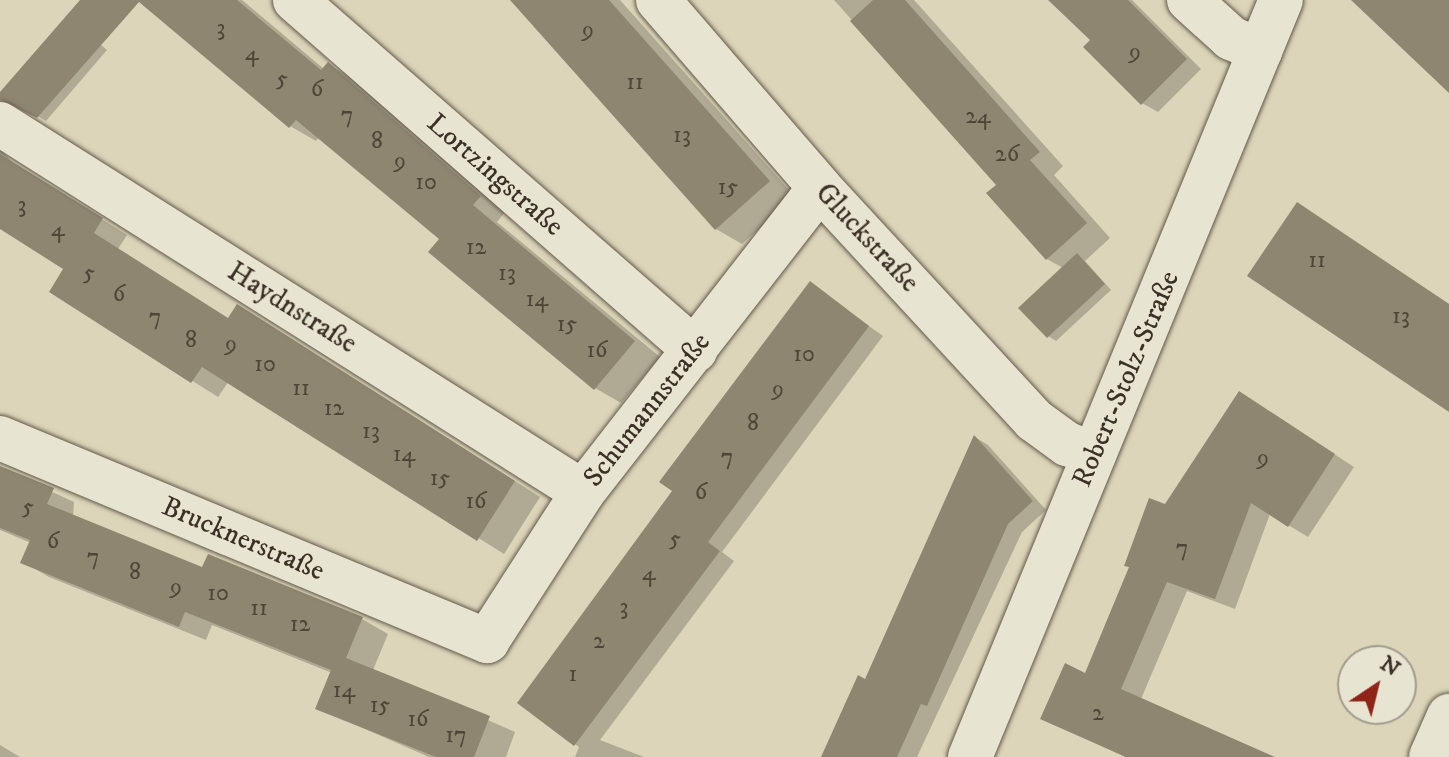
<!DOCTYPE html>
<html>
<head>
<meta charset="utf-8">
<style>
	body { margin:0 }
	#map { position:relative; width:1449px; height:757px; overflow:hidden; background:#dcd5b9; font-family:"IM FELL DW Pica",serif }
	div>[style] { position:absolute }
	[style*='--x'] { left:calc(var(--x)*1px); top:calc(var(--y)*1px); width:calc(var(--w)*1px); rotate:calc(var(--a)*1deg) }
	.shadow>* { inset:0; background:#0003 }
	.building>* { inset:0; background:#8f8672 }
	.roads { filter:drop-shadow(0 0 2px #63594a) drop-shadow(0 0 2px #63594a) }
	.minor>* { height:44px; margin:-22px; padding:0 22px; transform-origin:22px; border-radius:22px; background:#e8e4d2 }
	span { translate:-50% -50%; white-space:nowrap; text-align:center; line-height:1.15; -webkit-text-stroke:8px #e8e4d2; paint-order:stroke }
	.number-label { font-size:24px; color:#504638 }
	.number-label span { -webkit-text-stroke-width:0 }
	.street-label { font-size:28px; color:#3b3025 }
	.north { position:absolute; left:1337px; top:645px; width:80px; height:80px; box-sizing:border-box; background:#e8e4d2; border:2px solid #a39c8d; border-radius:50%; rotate:35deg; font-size:22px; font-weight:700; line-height:32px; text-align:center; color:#3b3025 }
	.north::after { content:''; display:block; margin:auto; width:28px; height:36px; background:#8f2418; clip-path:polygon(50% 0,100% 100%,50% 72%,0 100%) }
</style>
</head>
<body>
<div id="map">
	<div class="shadow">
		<div style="clip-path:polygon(140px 0,242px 0,324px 69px,328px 64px,354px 79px,505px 212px,497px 222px,660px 357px,621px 403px,595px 388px,442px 239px,319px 137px,316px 141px,290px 126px)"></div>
		<div style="clip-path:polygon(512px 0,620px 0,795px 197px,742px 244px,716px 229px)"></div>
		<div style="clip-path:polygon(834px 0,914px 0,1063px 166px,1054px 175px,1110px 238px,1085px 261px,1111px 290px,1056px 341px,1048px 336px,1063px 268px,1047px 259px,999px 185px)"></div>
		<div style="clip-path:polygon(1051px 0,1132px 0,1201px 69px,1158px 112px,1142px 103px,1093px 40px)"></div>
		<div style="clip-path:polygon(75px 22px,107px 50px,46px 121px,22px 106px,0 103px,0 95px)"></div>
		<div style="clip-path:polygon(0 135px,3px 152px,13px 163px,127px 235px,118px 249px,229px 320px,263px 321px,540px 497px,504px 554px,229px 381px,218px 397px,52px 292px,66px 269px,0 227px)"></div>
		<div style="clip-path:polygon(1298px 205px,1449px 304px,1449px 410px)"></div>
		<div style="clip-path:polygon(810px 284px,883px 336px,722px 552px,734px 561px,600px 740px,644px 757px,575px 757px,579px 747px,575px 744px,675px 491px)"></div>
		<div style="clip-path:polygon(1259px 405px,1354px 467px,1308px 537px,1270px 514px,1235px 609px,1187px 591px,1141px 699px,1270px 757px,1125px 757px,1043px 718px,1086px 675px,1166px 506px)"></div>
		<div style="clip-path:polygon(975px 437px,988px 445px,1046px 510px,1022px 532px,917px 757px,824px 757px,866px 682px)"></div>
		<div style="clip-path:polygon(0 468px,74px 502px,73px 517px,204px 570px,362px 619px,388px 634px,373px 670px,515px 732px,506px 757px,429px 757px,317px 708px,332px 673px,212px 625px,206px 640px,49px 577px,23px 562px,31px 543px,0 530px)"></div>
		<div style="clip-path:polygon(0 745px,20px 757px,0 757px)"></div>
	</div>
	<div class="building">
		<div style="clip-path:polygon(80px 0,237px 0,321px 70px,328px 62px,481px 196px,473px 205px,635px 341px,594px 390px,428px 252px,439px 239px,296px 120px,289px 128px,139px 2px,37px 118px,0 99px,0 92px)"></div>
		<div style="clip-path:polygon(510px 0,609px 0,770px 181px,715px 230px)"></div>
		<div style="clip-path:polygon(873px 0,905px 0,1040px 152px,1030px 160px,1087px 223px,1046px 260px,986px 193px,996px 185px,850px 21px)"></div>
		<div style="clip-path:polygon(1048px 0,1128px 0,1187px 59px,1141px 105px,1083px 47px,1090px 40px)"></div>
		<div style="clip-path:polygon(1351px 0,1449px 0,1449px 93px)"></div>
		<div style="clip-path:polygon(0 154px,103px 218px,94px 233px,228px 318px,237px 304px,515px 481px,477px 541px,202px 367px,191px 383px,49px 292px,63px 269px,0 229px)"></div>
		<div style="clip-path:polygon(1297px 202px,1449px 304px,1449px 412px,1247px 276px)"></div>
		<div style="clip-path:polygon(1077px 253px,1105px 284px,1047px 338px,1018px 308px)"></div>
		<div style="clip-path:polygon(810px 281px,869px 326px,708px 542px,720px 551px,574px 746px,517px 703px,672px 491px,659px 482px)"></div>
		<div style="clip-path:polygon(1239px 391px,1335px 454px,1288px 527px,1251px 503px,1215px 599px,1167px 582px,1121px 689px,1275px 757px,1126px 757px,1040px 719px,1065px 663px,1085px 673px,1129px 567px,1124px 566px,1149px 498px,1165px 504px)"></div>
		<div style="clip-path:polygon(974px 435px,1033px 501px,1008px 524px,927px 706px,921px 704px,897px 757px,821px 757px,858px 675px,865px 679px)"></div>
		<div style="clip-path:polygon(0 466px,54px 488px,47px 504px,202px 567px,208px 554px,363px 617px,346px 658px,490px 716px,474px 757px,436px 757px,315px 709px,331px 670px,185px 612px,179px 627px,20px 563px,30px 540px,0 528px)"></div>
	</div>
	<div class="roads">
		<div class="minor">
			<div style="--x:295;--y:0;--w:532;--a:41.19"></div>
			<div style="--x:658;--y:0;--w:248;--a:49.2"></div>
			<div style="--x:820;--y:188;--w:316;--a:47.3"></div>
			<div style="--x:1034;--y:420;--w:41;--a:36"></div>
			<div style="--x:1067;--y:444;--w:29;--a:20"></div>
			<div style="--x:1189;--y:0;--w:57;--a:42.1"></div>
			<div style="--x:1231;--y:38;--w:32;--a:24"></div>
			<div style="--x:0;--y:124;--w:689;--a:32.26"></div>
			<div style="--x:0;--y:438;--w:528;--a:22.63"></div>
			<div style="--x:487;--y:641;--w:177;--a:-57.2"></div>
			<div style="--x:583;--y:492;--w:385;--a:-52.1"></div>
			<div style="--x:970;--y:757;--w:818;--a:-67.67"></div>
			<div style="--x:1431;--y:757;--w:45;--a:-66.3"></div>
		</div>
	</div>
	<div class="number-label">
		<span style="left:221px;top:29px">3</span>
		<span style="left:588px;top:31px">9</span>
		<span style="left:1135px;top:53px">9</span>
		<span style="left:252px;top:54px">4</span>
		<span style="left:282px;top:80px">5</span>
		<span style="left:635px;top:83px">11</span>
		<span style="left:317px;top:90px">6</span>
		<span style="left:347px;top:116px">7</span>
		<span style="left:978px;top:117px">24</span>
		<span style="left:682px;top:136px">13</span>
		<span style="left:377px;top:142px">8</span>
		<span style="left:1007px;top:155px">26</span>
		<span style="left:400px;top:162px">9</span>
		<span style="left:426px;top:183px">10</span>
		<span style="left:728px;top:188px">15</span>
		<span style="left:22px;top:206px">3</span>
		<span style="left:58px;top:230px">4</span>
		<span style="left:476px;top:248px">12</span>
		<span style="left:1317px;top:261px">11</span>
		<span style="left:89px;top:274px">5</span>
		<span style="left:507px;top:274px">13</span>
		<span style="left:119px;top:295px">6</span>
		<span style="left:537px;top:300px">14</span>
		<span style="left:1401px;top:317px">13</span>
		<span style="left:155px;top:318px">7</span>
		<span style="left:567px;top:325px">15</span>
		<span style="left:191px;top:341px">8</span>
		<span style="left:231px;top:345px">9</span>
		<span style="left:597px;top:351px">16</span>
		<span style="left:804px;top:355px">10</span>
		<span style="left:265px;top:365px">10</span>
		<span style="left:301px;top:389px">11</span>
		<span style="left:778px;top:390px">9</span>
		<span style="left:334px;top:409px">12</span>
		<span style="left:753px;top:424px">8</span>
		<span style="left:371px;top:432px">13</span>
		<span style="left:404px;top:455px">14</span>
		<span style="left:727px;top:458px">7</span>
		<span style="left:1263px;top:459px">9</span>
		<span style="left:440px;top:479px">15</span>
		<span style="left:701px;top:493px">6</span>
		<span style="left:476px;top:502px">16</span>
		<span style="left:28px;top:508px">5</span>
		<span style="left:675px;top:540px">5</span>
		<span style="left:53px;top:542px">6</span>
		<span style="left:1182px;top:549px">7</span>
		<span style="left:93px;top:558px">7</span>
		<span style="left:135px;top:573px">8</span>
		<span style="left:649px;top:574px">4</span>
		<span style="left:176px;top:588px">9</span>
		<span style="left:218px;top:594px">10</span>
		<span style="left:624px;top:608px">3</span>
		<span style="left:259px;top:609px">11</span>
		<span style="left:300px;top:625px">12</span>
		<span style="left:599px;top:642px">2</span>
		<span style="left:573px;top:675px">1</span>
		<span style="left:344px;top:691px">14</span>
		<span style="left:380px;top:706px">15</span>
		<span style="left:1098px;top:714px">2</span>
		<span style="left:418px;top:720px">16</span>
		<span style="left:456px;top:736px">17</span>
	</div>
	<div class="street-label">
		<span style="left:495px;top:175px;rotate:41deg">Lortzingstraße</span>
		<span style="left:867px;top:238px;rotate:47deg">Gluckstraße</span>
		<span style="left:292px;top:308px;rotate:32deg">Haydnstraße</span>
		<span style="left:1126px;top:379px;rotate:-67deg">Robert-Stolz-Straße</span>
		<span style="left:647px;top:410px;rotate:-52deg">Schumannstraße</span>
		<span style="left:243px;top:539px;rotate:23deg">Brucknerstraße</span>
	</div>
	<div class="north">N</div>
</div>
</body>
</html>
